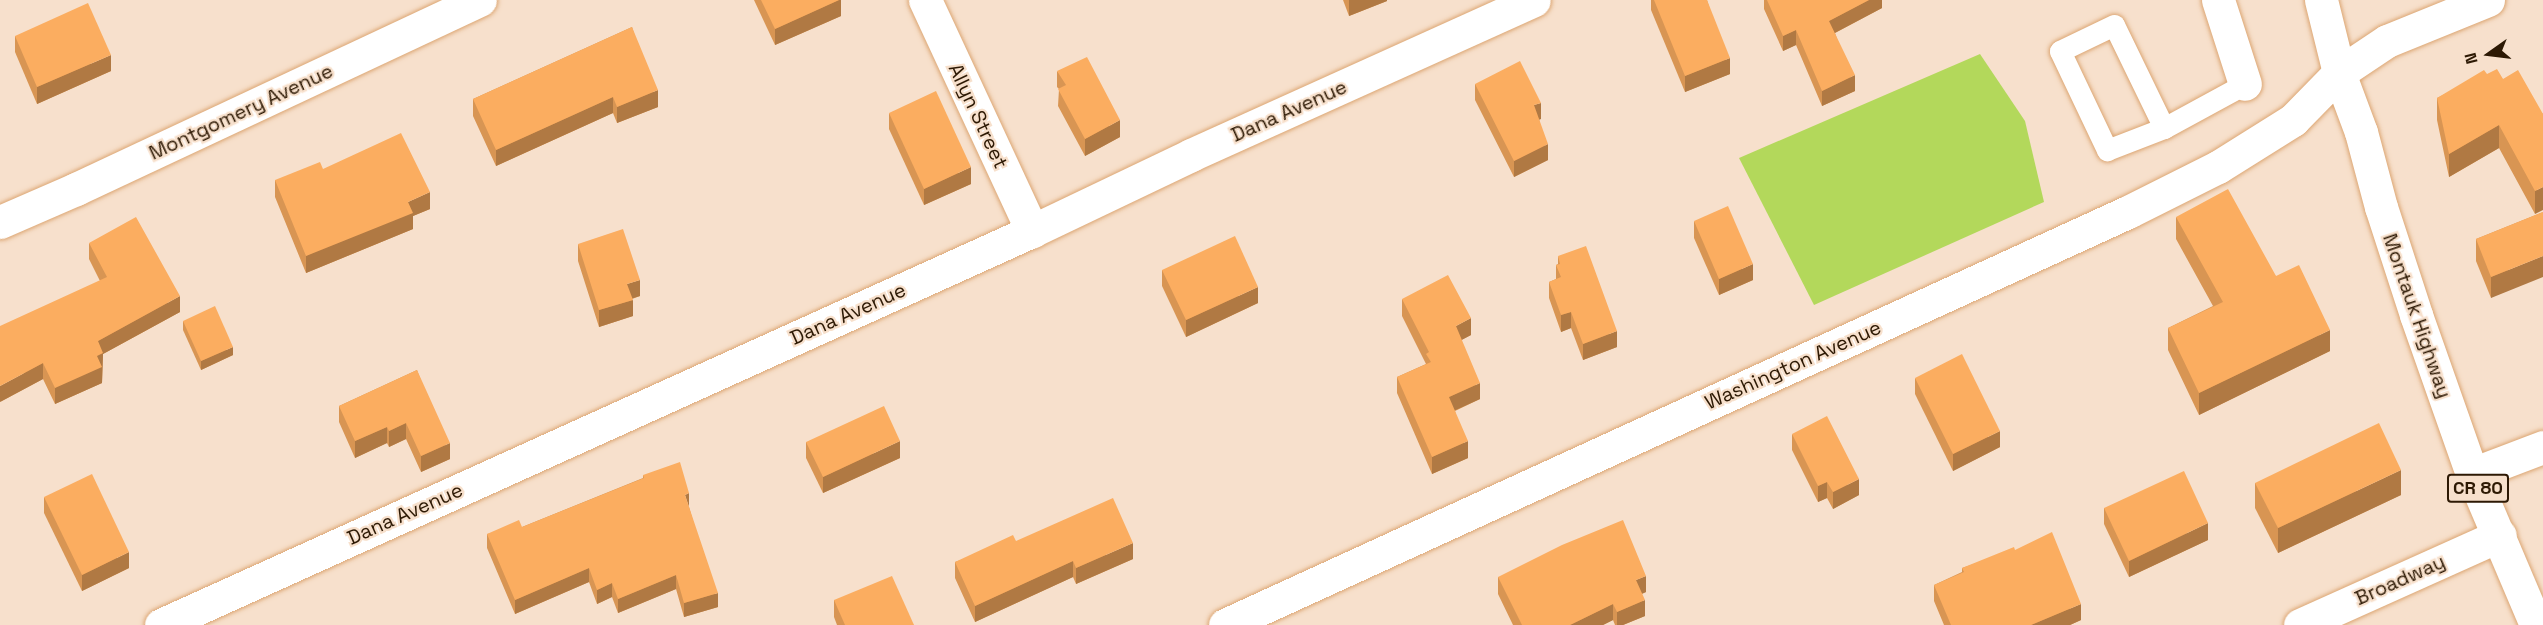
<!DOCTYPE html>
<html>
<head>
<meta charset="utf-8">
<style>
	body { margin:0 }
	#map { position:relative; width:2543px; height:625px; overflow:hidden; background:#f7e0cc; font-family:"Space Grotesk",sans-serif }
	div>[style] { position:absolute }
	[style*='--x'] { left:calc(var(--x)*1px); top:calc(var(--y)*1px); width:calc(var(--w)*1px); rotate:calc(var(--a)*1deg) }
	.green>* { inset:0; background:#b3d85b }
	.roads { filter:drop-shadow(0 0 2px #dca673) drop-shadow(0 0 2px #dca673) }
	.lane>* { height:21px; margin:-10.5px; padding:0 10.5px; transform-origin:10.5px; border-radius:10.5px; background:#fff }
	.street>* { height:33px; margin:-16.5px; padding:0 16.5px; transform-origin:16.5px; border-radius:16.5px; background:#fff }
	.secondary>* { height:33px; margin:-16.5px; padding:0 16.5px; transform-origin:16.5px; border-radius:16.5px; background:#fff }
	.primary>* { height:33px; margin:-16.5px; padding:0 16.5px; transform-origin:16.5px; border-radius:16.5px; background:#fff }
	.wall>* { inset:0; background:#d89553 }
	.shaded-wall>* { inset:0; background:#b07943 }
	.building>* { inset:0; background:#fbad60 }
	span { translate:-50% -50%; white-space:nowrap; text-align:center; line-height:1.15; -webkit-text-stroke:4.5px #f7e0cc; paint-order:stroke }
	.shield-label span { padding:2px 4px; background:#f7e0cc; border:2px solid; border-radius:4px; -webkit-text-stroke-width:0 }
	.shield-label { font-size:18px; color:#2d1904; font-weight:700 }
	.street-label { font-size:20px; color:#2d1904 }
	.north { position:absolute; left:2459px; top:24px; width:60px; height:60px; -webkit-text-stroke:4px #f7e0cc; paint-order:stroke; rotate:256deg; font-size:16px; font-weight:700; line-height:24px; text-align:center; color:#2d1904 }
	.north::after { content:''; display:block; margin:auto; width:21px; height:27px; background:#2d1904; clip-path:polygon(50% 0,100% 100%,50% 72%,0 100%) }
</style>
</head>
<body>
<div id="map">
	<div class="green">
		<div style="clip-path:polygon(1980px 54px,2025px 121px,2044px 202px,1814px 305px,1739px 158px)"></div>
	</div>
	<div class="roads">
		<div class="lane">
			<div style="--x:2164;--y:128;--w:114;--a:-115.9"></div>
			<div style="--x:2114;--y:25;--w:60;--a:154.3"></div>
			<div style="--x:2060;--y:51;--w:110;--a:64.6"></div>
			<div style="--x:2107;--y:150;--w:61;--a:-21.1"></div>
			<div style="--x:2164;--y:128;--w:92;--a:-28.5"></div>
		</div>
		<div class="street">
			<div style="--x:925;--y:0;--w:255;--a:65.1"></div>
			<div style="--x:2218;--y:0;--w:88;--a:72.2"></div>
			<div style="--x:0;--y:222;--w:83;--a:-23.5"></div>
			<div style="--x:76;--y:189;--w:446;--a:-25.1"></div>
			<div style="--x:2472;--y:474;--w:76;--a:-20.8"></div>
			<div style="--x:161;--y:625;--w:956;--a:-24.34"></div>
			<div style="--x:1032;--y:231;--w:176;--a:-25.5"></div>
			<div style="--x:1191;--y:155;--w:376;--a:-24.3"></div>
			<div style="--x:1225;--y:625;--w:993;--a:-24.58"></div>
			<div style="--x:2128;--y:212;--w:101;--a:-26.6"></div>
			<div style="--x:2218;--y:167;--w:89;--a:-32.1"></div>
			<div style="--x:2293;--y:120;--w:66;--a:-45.6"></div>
			<div style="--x:2300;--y:625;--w:219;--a:-24.2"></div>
		</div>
		<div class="secondary">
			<div style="--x:2339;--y:73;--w:58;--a:-33.7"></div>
			<div style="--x:2387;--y:41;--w:109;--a:-22.1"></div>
		</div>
		<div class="primary">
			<div style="--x:2321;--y:0;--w:75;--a:76.1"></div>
			<div style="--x:2339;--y:73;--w:63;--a:69.6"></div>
			<div style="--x:2361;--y:132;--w:78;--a:75.1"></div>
			<div style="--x:2381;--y:207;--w:114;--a:72"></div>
			<div style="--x:2416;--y:315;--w:169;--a:70.6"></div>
			<div style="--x:2472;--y:474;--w:164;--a:67"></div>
		</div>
	</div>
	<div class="wall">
		<div style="clip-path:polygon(754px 0,841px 0,841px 16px,775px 45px)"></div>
		<div style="clip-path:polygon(1343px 0,1387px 0,1387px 1px,1349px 16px)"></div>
		<div style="clip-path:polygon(1651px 0,1707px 0,1730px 74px,1685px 92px,1651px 10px)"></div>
		<div style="clip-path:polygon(1764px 0,1882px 0,1882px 8px,1835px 33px,1855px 91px,1822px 106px,1796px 45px,1783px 51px,1764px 9px)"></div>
		<div style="clip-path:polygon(632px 27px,658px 107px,617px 123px,613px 113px,496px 166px,473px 116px,473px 99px)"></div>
		<div style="clip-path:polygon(15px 36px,111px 71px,37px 104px,15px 52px)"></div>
		<div style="clip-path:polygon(1057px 71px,1120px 137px,1085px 156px,1058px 106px,1059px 89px,1057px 87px)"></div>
		<div style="clip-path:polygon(2487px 74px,2503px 79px,2543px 114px,2535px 214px,2499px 148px,2449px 177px,2437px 120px,2437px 98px)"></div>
		<div style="clip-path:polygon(1475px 84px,1541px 119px,1539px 119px,1548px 160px,1514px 177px,1475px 100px)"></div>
		<div style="clip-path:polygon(889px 113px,971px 184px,924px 205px,889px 129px)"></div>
		<div style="clip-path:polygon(275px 180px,430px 209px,413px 216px,413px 229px,306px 273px,275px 197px)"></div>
		<div style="clip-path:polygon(2543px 212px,2491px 298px,2476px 261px,2476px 239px)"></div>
		<div style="clip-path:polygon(2176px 217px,2276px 276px,2330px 351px,2199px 415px,2168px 350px,2168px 328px,2213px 306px,2176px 239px)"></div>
		<div style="clip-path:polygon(1694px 221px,1753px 280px,1719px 295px,1694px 238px)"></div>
		<div style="clip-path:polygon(89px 243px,180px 312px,103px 354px,102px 383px,55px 404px,43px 379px,0 402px,100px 281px,89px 259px)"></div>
		<div style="clip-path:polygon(578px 244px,640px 296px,632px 299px,633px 316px,599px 327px,578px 261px)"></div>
		<div style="clip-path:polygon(1558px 256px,1617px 347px,1583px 360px,1571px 328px,1561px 332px,1549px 298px,1549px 282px,1556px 279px,1556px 265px,1558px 264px)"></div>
		<div style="clip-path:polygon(1162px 270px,1258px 303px,1186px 337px,1162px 286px)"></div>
		<div style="clip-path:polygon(1402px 299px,1471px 335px,1461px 340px,1480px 399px,1455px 411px,1468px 458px,1432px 474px,1397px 393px,1397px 377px,1426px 364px,1402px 316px)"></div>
		<div style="clip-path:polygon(183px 321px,233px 355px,201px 370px,183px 330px)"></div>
		<div style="clip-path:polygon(417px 370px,450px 459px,421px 472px,406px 439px,389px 447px,387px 443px,355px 458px,339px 422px,339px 406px)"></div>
		<div style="clip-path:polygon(1915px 378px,2000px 447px,1953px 471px,1915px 394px)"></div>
		<div style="clip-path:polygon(1792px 434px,1859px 495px,1833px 509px,1827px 498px,1818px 502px,1792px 450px)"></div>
		<div style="clip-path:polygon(806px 442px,900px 458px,823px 493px,806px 458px)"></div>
		<div style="clip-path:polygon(643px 475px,689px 507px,718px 607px,684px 617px,676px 589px,618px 613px,612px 597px,597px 604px,589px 582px,515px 614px,487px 548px,487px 534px,522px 527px,643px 478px)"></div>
		<div style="clip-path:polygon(2255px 483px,2401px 495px,2278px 553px,2255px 508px)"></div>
		<div style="clip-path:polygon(44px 497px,129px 568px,82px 591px,44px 513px)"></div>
		<div style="clip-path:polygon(2104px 508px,2208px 540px,2129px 577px,2104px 524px)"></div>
		<div style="clip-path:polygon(1016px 541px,1133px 559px,1076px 584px,1073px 577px,975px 622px,955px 578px,955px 562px)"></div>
		<div style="clip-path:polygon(2015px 550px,2081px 620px,2070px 625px,1944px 625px,1934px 601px,1934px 585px,1962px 572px,1962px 568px)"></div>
		<div style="clip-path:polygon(1498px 577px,1646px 592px,1642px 594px,1645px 616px,1623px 625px,1615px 625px,1613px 620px,1603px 625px,1513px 625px,1498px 594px)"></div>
		<div style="clip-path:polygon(834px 600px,914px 625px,837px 625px,834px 617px)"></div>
	</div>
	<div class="shaded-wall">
		<div style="clip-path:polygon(839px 0,841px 0,841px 16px,775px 45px,775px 29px)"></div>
		<div style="clip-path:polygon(1349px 0,1387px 0,1387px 1px,1349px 16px)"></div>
		<div style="clip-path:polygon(1869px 0,1882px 0,1882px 8px,1829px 36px,1829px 21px)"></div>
		<div style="clip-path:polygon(1796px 30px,1796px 45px,1783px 51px,1783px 36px)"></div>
		<div style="clip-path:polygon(111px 55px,111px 71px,37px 104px,37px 87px)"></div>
		<div style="clip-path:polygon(1730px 58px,1730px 74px,1685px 92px,1685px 76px)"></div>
		<div style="clip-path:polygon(1855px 75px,1855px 91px,1822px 106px,1822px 91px)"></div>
		<div style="clip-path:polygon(658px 90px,658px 107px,617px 123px,617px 107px)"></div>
		<div style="clip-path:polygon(613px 97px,613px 113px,496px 166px,496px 150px)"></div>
		<div style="clip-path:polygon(1541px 103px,1541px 119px,1534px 122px,1534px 105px)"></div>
		<div style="clip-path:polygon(1120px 120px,1120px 137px,1085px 156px,1085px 139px)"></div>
		<div style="clip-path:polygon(2499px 125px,2499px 148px,2449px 177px,2449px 154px)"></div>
		<div style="clip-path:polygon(1548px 144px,1548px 160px,1514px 177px,1514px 161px)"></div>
		<div style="clip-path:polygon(971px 167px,971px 184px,924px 205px,924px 189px)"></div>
		<div style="clip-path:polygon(2543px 187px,2543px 210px,2535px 214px,2535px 191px)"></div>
		<div style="clip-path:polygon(430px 192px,430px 209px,413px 216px,413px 229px,306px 273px,306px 256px,408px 202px)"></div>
		<div style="clip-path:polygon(2543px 256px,2543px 277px,2491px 298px,2491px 277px)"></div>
		<div style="clip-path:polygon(1753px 264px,1753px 280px,1719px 295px,1719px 279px)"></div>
		<div style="clip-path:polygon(640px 280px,640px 296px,627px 300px,627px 284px)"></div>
		<div style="clip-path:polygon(1258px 287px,1258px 303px,1186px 337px,1186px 320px)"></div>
		<div style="clip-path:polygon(180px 296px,180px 312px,103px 354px,102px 383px,55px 404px,55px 388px,98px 341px)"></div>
		<div style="clip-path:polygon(633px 300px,633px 316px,599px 327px,599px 310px)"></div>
		<div style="clip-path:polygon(1571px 312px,1571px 328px,1561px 332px,1561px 315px)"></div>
		<div style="clip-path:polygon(1471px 318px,1471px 335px,1456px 343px,1456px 326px)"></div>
		<div style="clip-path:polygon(2330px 330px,2330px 351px,2199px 415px,2199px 393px)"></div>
		<div style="clip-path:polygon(1617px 331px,1617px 347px,1583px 360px,1583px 344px)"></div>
		<div style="clip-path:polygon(233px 347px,233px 355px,201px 370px,201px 361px)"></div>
		<div style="clip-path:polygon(43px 363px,43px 379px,0 402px,0 386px)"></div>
		<div style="clip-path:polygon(1480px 383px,1480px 399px,1449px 413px,1449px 397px)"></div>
		<div style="clip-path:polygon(406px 423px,406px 439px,389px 447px,389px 431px)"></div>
		<div style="clip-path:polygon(387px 427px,387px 443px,355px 458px,355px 441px)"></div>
		<div style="clip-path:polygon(2000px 431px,2000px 447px,1953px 471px,1953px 454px)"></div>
		<div style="clip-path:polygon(900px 441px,900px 458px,823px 493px,823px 477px)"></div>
		<div style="clip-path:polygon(1468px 441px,1468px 458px,1432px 474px,1432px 457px)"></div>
		<div style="clip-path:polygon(450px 443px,450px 459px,421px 472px,421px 456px)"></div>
		<div style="clip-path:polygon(2401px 470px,2401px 495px,2278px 553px,2278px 528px)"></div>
		<div style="clip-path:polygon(1859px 479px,1859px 495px,1833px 509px,1833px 492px)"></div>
		<div style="clip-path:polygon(1827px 482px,1827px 498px,1818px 502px,1818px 486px)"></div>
		<div style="clip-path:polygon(689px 493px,689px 507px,685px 495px)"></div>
		<div style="clip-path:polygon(2208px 523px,2208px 540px,2129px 577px,2129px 561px)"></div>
		<div style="clip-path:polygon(1133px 543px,1133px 559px,1076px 584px,1076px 568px)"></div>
		<div style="clip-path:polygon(129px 552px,129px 568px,82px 591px,82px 575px)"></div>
		<div style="clip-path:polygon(1073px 561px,1073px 577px,975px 622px,975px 606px)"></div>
		<div style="clip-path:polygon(589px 568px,589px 582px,515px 614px,515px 600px)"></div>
		<div style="clip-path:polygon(676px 575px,676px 589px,618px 613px,618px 599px)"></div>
		<div style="clip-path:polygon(1646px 576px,1646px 592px,1636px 596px,1636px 580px)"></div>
		<div style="clip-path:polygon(612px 583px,612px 597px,597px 604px,597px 590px)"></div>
		<div style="clip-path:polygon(718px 593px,718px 607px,684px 617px,684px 603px)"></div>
		<div style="clip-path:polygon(1645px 600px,1645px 616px,1623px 625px,1617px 625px,1617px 612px)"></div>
		<div style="clip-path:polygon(1613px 604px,1613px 620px,1603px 625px,1570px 625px)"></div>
		<div style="clip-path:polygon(2081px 604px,2081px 620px,2070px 625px,2031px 625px)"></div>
	</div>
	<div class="building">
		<div style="clip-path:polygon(761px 0,839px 0,775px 29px)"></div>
		<div style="clip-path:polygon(1654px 0,1707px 0,1730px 58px,1685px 76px)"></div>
		<div style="clip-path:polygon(1767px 0,1869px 0,1829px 21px,1855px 75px,1822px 91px,1796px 30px,1783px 36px)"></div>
		<div style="clip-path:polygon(88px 3px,111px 55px,37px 87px,15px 36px)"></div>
		<div style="clip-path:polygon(632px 27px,658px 90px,617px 107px,613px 97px,496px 150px,473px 99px)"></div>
		<div style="clip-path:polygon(1087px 57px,1120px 120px,1085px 139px,1058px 89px,1066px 85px,1057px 71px)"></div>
		<div style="clip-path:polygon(1520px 61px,1541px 103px,1534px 105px,1548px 144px,1514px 161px,1475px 84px)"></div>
		<div style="clip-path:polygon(2497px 69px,2503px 79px,2518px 70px,2543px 114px,2543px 187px,2535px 191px,2499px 125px,2449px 154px,2437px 98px,2484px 70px,2487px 74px)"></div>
		<div style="clip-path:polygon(936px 91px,971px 167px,924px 189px,889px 113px)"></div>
		<div style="clip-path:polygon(401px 133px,430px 192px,408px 202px,413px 213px,306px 256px,275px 180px,320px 162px,323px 169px)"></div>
		<div style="clip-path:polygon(2228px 189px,2276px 276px,2299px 265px,2330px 330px,2199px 393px,2168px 328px,2223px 302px,2176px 217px)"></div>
		<div style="clip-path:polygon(1728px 206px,1753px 264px,1719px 279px,1694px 221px)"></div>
		<div style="clip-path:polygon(2543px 212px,2543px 256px,2491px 277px,2476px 239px)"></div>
		<div style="clip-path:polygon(136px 217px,180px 296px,98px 341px,103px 353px,97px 356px,102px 367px,55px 388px,43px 363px,0 386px,0 326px,107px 277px,89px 243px)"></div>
		<div style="clip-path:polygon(623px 229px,640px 280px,627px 284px,633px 300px,599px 310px,578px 244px)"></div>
		<div style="clip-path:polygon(1235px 236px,1258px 287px,1186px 320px,1162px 270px)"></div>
		<div style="clip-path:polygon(1586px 246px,1617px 331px,1583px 344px,1571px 312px,1561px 315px,1549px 282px,1561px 277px,1556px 265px,1560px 264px,1558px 256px)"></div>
		<div style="clip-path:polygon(1448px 275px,1471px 318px,1456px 326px,1480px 383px,1449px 397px,1468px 441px,1432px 457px,1397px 377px,1431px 362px,1426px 354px,1429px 352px,1402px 299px)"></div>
		<div style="clip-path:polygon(215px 306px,233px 347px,201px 361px,183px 321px)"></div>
		<div style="clip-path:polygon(1962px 354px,2000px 431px,1953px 454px,1915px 378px)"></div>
		<div style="clip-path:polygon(417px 370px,450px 443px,421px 456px,406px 423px,389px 431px,387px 427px,355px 441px,339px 406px)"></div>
		<div style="clip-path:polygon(884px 406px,900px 441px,823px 477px,806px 442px)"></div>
		<div style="clip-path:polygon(1827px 416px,1859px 479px,1833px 492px,1827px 482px,1818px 486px,1792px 434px)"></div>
		<div style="clip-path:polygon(2379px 423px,2401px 470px,2278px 528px,2255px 483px)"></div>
		<div style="clip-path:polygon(680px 462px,689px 493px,685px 495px,718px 593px,684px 603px,676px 575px,618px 599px,612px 583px,597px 590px,589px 568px,515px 600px,487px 534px,519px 520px,522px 527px,644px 478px,643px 475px)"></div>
		<div style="clip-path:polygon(2184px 471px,2208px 523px,2129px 561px,2104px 508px)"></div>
		<div style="clip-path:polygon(92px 474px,129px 552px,82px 575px,44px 497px)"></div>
		<div style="clip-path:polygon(1113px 498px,1133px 543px,1076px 568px,1073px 561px,975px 606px,955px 562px,1013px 535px,1016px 541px)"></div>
		<div style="clip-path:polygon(1623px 520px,1646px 576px,1636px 580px,1645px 600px,1617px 612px,1613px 604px,1570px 625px,1522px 625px,1498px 577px,1562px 545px)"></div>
		<div style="clip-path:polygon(2052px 532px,2081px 604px,2031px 625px,1951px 625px,1934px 585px,1964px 572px,1962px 568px,2014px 547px,2015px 550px)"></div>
		<div style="clip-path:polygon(892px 576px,914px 625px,845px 625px,834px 600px)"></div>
	</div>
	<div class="shield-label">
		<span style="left:2478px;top:488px">CR 80</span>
	</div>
	<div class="street-label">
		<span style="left:1289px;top:111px;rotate:-24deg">Dana Avenue</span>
		<span style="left:241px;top:112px;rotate:-25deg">Montgomery Avenue</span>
		<span style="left:978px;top:116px;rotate:65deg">Allyn Street</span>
		<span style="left:848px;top:314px;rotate:-24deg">Dana Avenue</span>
		<span style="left:2417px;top:316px;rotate:71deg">Montauk Highway</span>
		<span style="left:1793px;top:365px;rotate:-24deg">Washington Avenue</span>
		<span style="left:405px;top:514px;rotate:-24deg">Dana Avenue</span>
		<span style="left:2400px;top:580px;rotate:-24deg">Broadway</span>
	</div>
	<div class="north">N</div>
</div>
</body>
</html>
